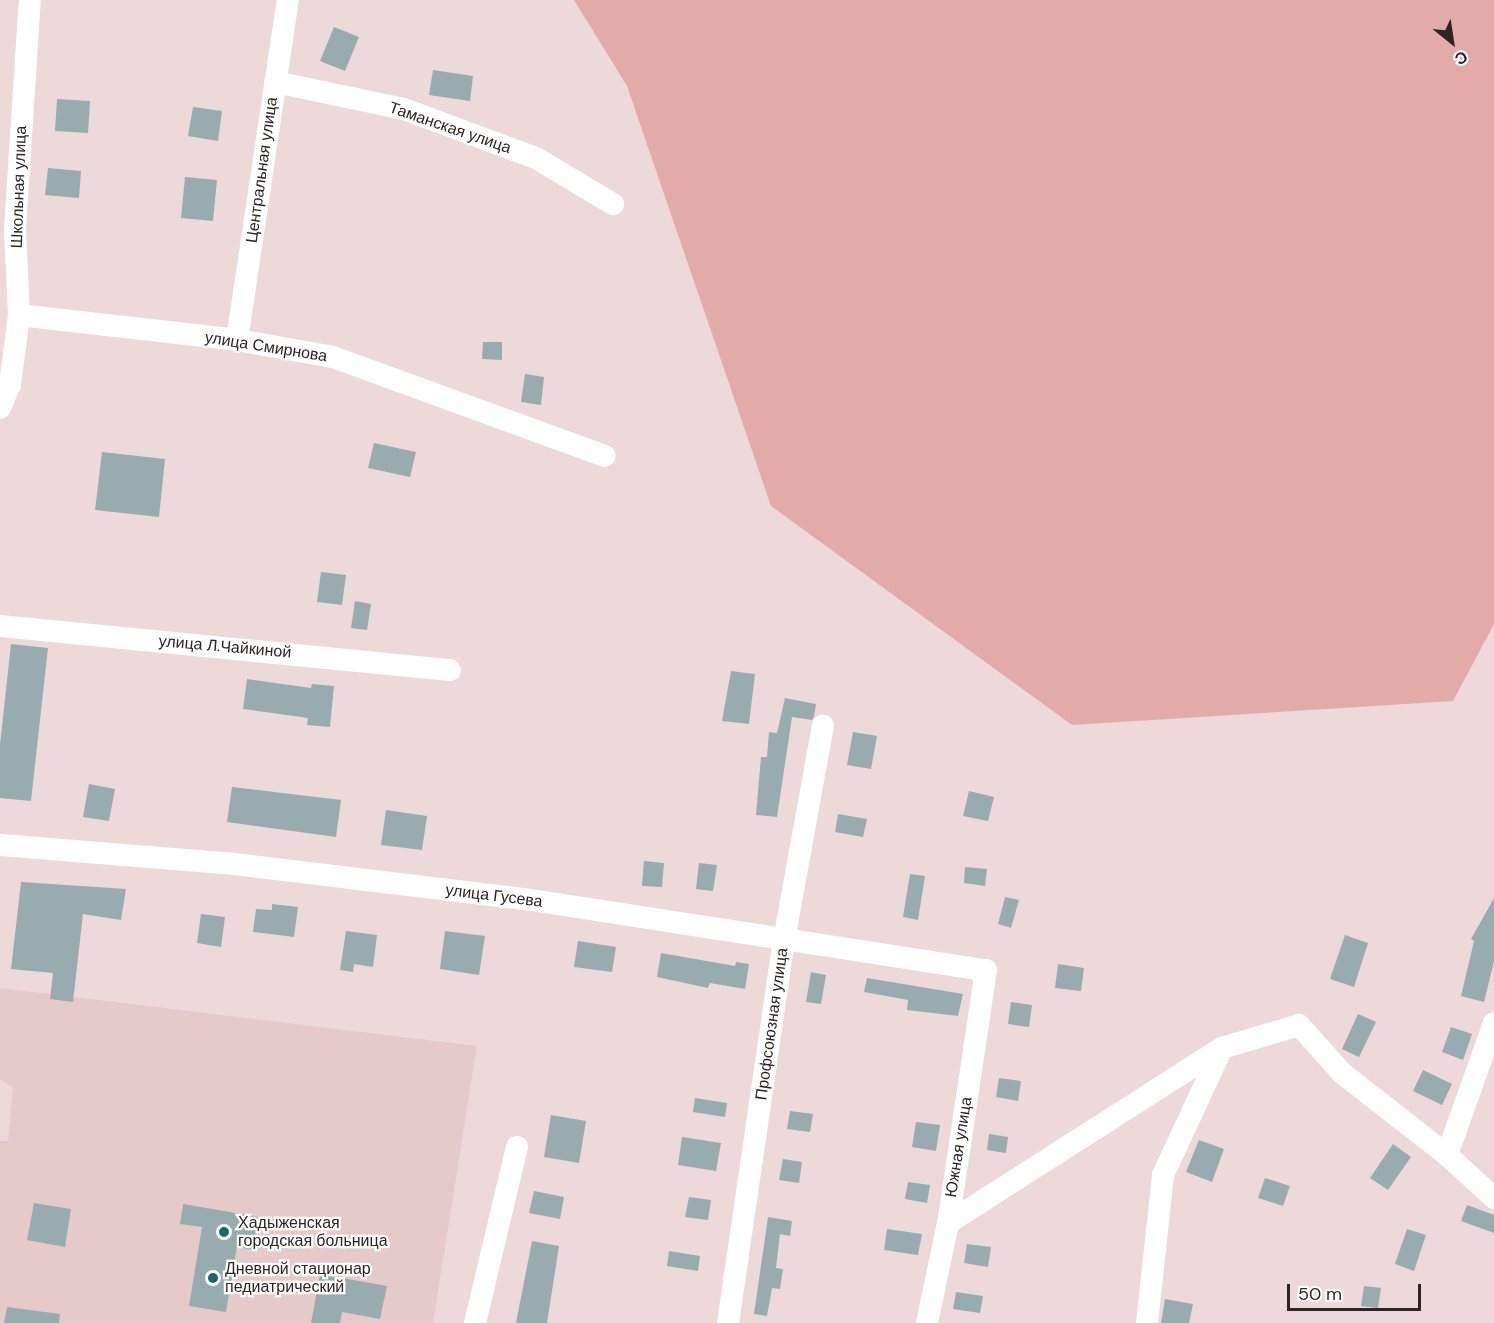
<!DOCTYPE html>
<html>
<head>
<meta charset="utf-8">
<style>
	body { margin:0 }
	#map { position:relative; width:1494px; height:1323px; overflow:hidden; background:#edd9d9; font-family:"DM Sans",sans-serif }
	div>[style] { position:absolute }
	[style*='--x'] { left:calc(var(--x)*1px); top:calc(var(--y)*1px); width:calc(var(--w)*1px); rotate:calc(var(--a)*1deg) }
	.built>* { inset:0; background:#e5cac9 }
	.green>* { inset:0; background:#e3aaaa }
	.building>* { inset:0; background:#98acaf }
	.minor>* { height:22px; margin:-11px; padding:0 11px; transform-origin:11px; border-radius:11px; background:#fff }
	.dots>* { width:16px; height:16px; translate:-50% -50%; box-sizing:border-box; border:3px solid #fff; border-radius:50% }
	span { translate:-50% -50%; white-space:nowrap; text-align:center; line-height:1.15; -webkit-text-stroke:4.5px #fff; paint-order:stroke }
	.street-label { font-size:16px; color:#2d2525 }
	.poi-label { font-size:16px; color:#2d2525 }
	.left { translate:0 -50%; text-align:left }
	.north { position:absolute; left:1422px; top:12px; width:60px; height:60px; -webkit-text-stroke:4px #fff; paint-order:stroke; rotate:150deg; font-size:16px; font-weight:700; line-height:24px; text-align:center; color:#2d2525 }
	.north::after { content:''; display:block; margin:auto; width:21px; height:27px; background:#2d2525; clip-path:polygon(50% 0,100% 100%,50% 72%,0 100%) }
	.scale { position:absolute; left:1287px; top:1284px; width:134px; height:27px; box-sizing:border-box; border:3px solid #2d2525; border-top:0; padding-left:8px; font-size:18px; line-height:21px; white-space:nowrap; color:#2d2525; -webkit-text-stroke:4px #fff; paint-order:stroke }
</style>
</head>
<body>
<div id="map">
	<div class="built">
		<div style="clip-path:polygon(0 988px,477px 1046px,433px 1323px,0 1323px,0 1141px,8px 1141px,13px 1088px,0 1079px)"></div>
	</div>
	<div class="green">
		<div style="clip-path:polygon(574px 0,1494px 0,1494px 624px,1453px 701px,1072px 725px,771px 506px,627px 86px)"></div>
	</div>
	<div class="building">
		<div style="clip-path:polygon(334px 27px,359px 37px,345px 71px,320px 61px)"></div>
		<div style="clip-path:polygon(433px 70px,473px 76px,470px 101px,429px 95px)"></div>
		<div style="clip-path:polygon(57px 99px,90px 101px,88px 133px,55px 131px)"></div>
		<div style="clip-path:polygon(193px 107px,222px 111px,218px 141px,188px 136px)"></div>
		<div style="clip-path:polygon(48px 168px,81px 171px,79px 198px,45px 195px)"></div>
		<div style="clip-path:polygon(185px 177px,217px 180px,213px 221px,181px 218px)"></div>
		<div style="clip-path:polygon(483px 342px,502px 342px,502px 360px,482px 359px)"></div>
		<div style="clip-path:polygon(525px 374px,544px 377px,541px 405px,521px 402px)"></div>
		<div style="clip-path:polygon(374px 443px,416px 452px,410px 477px,368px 468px)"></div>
		<div style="clip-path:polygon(102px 452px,165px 459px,159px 517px,95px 510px)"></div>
		<div style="clip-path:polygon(321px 572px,346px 575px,342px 605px,317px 602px)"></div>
		<div style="clip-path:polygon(355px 601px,371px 604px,367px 630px,351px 628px)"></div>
		<div style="clip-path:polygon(11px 644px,48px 648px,31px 801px,0 798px,0 745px)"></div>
		<div style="clip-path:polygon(731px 671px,755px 674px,749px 724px,722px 721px)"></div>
		<div style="clip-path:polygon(247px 679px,311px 688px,312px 684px,334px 686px,330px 727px,307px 725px,308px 718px,243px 709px)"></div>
		<div style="clip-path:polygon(785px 698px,816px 704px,814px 716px,812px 720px,792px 717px,777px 817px,756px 815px,761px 757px,767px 757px,769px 732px,777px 733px)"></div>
		<div style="clip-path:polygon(853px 732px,877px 736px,871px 769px,847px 765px)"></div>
		<div style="clip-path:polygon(89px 784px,115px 789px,109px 821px,83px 817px)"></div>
		<div style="clip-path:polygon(232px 787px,341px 800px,336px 837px,227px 822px)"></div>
		<div style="clip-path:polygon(969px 791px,994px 797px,988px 821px,963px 816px)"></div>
		<div style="clip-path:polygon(386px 810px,427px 816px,422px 850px,381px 845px)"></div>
		<div style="clip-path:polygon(838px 814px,867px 819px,863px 837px,835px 832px)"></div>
		<div style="clip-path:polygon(644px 861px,664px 863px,662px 887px,642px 886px)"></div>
		<div style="clip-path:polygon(699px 863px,717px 865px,713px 891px,696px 889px)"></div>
		<div style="clip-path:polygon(965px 867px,987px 869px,985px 886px,964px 883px)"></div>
		<div style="clip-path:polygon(910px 874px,925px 876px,918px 920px,903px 917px)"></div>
		<div style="clip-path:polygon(21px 882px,126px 889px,121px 920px,83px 914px,73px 1002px,50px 999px,53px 973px,11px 969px)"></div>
		<div style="clip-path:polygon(1005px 897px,1019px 900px,1011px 928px,998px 924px)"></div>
		<div style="clip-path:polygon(1494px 898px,1494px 961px,1484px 1002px,1461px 996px,1474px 941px,1471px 939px)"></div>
		<div style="clip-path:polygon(272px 904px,298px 907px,294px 937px,253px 932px,256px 909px,272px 910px)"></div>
		<div style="clip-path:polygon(201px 914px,225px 917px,221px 947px,197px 943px)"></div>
		<div style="clip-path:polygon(346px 931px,377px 935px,373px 967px,354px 964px,353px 972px,340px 970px)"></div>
		<div style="clip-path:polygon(445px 931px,485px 936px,479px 975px,440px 969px)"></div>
		<div style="clip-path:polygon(1345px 935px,1368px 943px,1354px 987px,1330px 979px)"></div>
		<div style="clip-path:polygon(578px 941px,616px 947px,612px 972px,574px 967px)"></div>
		<div style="clip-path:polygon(661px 953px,735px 966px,736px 962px,749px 964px,745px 989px,710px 983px,708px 988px,657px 977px)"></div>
		<div style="clip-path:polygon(1058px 964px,1084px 968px,1081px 991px,1055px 988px)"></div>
		<div style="clip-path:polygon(811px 972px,826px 975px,821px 1004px,806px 1002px)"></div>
		<div style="clip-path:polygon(867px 978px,963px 994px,958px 1016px,907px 1010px,908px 1000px,864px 992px)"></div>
		<div style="clip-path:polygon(1011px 1002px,1032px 1005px,1029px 1027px,1008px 1024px)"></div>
		<div style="clip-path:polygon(1358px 1014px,1376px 1022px,1359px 1057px,1342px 1049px)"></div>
		<div style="clip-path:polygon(1451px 1027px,1472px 1034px,1463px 1060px,1442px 1052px)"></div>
		<div style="clip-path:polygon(1423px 1070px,1452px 1084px,1442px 1105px,1413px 1091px)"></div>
		<div style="clip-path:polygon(999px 1078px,1021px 1081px,1018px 1101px,996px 1097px)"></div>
		<div style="clip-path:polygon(695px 1098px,727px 1103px,725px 1117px,693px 1112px)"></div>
		<div style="clip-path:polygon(790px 1111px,813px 1114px,810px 1132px,787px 1129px)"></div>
		<div style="clip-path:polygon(551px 1115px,586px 1121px,579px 1163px,544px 1157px)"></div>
		<div style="clip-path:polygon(916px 1122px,940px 1125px,936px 1151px,912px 1147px)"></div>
		<div style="clip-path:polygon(989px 1134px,1008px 1137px,1006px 1153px,987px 1150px)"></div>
		<div style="clip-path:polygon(682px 1137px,721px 1143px,716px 1171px,678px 1165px)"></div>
		<div style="clip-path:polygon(1199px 1140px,1224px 1149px,1212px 1182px,1186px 1172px)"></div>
		<div style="clip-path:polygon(1393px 1144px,1411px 1157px,1388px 1190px,1370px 1178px)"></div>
		<div style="clip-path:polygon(783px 1159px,802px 1162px,799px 1183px,779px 1180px)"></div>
		<div style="clip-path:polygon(1265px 1178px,1290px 1186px,1283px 1206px,1258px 1198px)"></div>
		<div style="clip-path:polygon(908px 1182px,930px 1185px,927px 1203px,905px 1199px)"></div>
		<div style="clip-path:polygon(534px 1191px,564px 1197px,560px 1219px,529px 1213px)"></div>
		<div style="clip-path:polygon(689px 1197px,711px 1200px,708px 1220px,685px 1217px)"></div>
		<div style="clip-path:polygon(34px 1203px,71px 1209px,65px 1247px,27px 1240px)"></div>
		<div style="clip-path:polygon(183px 1204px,259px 1217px,253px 1250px,237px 1247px,226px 1312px,189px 1306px,202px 1227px,180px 1224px)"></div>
		<div style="clip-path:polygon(1467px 1205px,1494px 1215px,1494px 1233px,1461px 1221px)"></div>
		<div style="clip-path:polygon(768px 1217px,792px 1221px,790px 1236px,780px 1234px,776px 1268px,783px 1269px,780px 1289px,772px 1288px,767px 1316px,754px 1314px)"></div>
		<div style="clip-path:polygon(887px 1229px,922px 1234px,918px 1255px,884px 1250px)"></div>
		<div style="clip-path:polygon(1407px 1229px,1426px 1235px,1414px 1271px,1395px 1264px)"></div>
		<div style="clip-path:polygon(532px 1241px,559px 1246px,547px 1323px,516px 1323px)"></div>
		<div style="clip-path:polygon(967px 1244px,991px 1247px,988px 1267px,964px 1263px)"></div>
		<div style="clip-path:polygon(669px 1251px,700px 1256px,698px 1271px,667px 1266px)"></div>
		<div style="clip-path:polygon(320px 1274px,387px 1286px,380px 1319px,342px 1312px,340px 1323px,311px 1323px)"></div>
		<div style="clip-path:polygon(1364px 1286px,1381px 1288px,1378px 1308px,1361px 1306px)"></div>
		<div style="clip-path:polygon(956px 1292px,983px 1296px,980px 1313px,953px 1309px)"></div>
		<div style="clip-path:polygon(1165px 1299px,1193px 1304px,1189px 1323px,1161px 1323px)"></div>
		<div style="clip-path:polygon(7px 1307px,60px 1314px,59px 1323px,4px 1323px)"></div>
	</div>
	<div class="minor">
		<div style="--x:275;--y:82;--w:132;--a:11.8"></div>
		<div style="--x:404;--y:109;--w:141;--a:20.4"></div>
		<div style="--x:536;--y:158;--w:90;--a:30.9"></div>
		<div style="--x:19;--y:315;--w:219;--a:6.5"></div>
		<div style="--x:237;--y:340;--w:97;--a:10"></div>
		<div style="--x:333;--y:357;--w:289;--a:20"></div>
		<div style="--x:237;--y:340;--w:344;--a:-81.5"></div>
		<div style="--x:0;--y:408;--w:25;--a:-67"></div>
		<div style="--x:10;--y:385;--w:71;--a:-82.7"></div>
		<div style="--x:19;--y:315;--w:86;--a:-92.7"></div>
		<div style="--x:15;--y:229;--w:229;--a:-86.3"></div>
		<div style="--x:0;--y:626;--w:452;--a:5.6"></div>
		<div style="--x:0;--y:845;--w:227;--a:4.6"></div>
		<div style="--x:226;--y:863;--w:301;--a:6.9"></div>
		<div style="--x:525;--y:899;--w:466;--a:8.8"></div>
		<div style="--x:986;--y:970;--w:256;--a:98.5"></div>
		<div style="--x:948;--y:1223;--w:102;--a:101.9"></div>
		<div style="--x:1447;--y:1155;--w:140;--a:-70.4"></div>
		<div style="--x:948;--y:1223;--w:325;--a:-32.6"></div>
		<div style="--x:1222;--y:1048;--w:80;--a:-16.6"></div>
		<div style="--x:1299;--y:1025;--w:64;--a:48.1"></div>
		<div style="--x:1342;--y:1073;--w:133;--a:38"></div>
		<div style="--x:1447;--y:1155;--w:64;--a:42.5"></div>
		<div style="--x:475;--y:1323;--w:181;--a:-76.6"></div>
		<div style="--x:728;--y:1323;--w:387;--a:-81.7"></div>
		<div style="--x:784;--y:940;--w:218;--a:-79.7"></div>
		<div style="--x:1147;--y:1323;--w:149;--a:-83.8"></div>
		<div style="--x:1163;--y:1175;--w:140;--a:-65.1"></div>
	</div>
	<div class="dots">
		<div style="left:224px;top:1232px;background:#1b6671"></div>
		<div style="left:213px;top:1278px;background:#1b6671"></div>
	</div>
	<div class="street-label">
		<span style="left:450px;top:128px;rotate:19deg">Таманская улица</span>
		<span style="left:262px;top:170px;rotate:-82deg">Центральная улица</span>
		<span style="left:19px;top:187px;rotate:-88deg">Школьная улица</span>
		<span style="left:266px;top:347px;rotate:9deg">улица Смирнова</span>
		<span style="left:225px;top:647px;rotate:5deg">улица Л.Чайкиной</span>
		<span style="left:494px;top:896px;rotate:7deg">улица Гусева</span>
		<span style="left:772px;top:1024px;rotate:-82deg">Профсоюзная улица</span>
		<span style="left:959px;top:1147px;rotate:-81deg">Южная улица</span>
	</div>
	<div class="poi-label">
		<span class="left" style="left:238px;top:1232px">Хадыженская<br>городская больница</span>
		<span class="left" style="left:225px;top:1278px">Дневной стационар<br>педиатрический</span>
	</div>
	<div class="north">С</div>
	<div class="scale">50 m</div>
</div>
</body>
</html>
